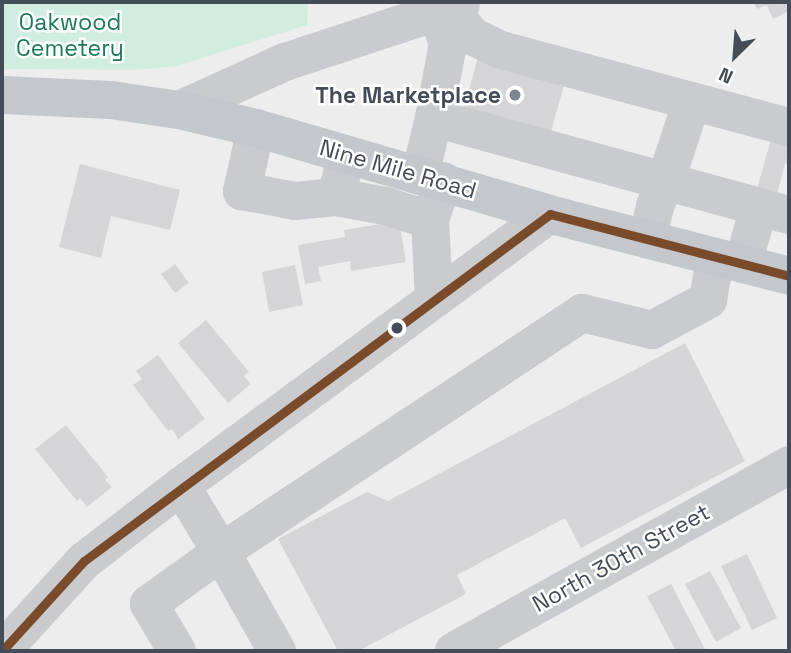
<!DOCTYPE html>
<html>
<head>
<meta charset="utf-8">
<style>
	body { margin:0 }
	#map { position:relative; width:791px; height:653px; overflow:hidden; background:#eeeded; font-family:"Space Grotesk",sans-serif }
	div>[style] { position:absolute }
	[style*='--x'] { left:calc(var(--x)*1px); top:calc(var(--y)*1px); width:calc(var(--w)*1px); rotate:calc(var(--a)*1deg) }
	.green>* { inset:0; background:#d1ede0 }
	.building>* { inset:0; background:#d5d5d7 }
	.minor>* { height:38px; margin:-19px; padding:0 19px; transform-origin:19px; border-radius:19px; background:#c9cbce }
	.major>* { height:38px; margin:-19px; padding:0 19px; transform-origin:19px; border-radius:19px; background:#c4c7cc }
	.bus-1>* { height:9px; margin:-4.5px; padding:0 4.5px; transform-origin:4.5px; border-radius:4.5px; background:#7a4b2a }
	.dots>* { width:19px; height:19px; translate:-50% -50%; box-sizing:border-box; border:4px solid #fff; border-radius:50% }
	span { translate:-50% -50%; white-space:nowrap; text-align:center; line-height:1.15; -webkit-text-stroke:5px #fff; paint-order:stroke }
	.park-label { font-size:23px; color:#187857 }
	.poi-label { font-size:23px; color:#454c59; font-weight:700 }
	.right { translate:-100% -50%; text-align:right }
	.street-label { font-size:23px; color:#454c59 }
	.frame { position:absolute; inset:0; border:4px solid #454c59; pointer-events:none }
	.north { position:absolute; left:700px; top:21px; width:70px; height:70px; -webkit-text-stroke:5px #fff; paint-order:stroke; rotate:205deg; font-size:19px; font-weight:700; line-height:28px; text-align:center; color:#454c59 }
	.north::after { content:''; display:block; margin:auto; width:24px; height:32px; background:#454c59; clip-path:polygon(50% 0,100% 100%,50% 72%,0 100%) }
</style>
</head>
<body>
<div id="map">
	<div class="green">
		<div style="clip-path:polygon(2px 2px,308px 2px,307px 25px,177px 66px,137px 70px,2px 69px)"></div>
	</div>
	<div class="building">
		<div style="clip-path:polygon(753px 2px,789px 2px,789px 11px,773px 19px,767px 5px,757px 9px)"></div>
		<div style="clip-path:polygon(479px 54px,566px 78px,550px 135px,463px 111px)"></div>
		<div style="clip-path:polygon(771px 139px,789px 144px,789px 164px,785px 163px,777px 194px,757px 189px)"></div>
		<div style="clip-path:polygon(80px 164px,180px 190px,170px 230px,111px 216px,101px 258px,59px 247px)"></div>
		<div style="clip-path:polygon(399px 221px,406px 262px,351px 271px,350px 261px,318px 267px,321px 281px,305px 284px,298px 245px,345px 237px,344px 230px)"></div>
		<div style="clip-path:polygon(175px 264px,189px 283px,175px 293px,161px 274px)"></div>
		<div style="clip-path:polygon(295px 265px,303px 305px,269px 312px,262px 272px)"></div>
		<div style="clip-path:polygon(206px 320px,249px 372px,244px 376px,251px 384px,228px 403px,178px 343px)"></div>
		<div style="clip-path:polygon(685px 343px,745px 461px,581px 548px,565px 518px,457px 575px,466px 594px,358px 651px,338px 651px,278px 539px,367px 492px,388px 501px)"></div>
		<div style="clip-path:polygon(158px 355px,205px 419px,178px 439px,172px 429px,168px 431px,133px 385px,142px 379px,136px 371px)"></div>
		<div style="clip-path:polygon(66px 425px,108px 477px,105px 480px,112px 487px,87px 507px,80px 498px,77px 501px,35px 449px)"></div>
		<div style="clip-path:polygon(747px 554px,777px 618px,752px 630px,721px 566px)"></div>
		<div style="clip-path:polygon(710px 571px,741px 628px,716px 642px,685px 584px)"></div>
		<div style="clip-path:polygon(671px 584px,705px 649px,700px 651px,676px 651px,647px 596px)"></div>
	</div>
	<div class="minor">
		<div style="--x:449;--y:7;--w:37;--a:52"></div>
		<div style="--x:472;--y:36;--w:32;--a:26"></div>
		<div style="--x:501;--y:50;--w:298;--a:15"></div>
		<div style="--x:437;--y:11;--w:35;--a:72"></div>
		<div style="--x:448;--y:44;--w:75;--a:100.7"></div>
		<div style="--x:434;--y:118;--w:368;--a:15.3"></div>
		<div style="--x:179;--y:110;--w:116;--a:-24.4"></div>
		<div style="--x:285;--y:62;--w:185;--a:-18.2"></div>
		<div style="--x:256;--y:128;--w:65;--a:102.5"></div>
		<div style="--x:242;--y:191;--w:54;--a:10.7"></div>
		<div style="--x:295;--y:201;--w:41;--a:-5.6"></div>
		<div style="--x:336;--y:197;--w:44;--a:-75.7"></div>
		<div style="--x:420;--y:175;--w:59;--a:-76.2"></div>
		<div style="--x:336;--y:197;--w:50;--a:10.4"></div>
		<div style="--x:385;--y:206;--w:47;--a:17.3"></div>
		<div style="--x:430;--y:220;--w:41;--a:-71.6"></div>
		<div style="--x:430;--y:220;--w:78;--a:87.1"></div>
		<div style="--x:647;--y:239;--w:34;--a:-76"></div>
		<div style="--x:655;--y:206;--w:28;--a:-67"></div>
		<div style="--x:666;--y:180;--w:83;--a:-71.8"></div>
		<div style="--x:743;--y:264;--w:59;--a:-74.3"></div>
		<div style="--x:181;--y:486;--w:77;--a:58.8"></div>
		<div style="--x:221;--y:552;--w:433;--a:-33.5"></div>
		<div style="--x:582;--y:313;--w:72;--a:13.7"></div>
		<div style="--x:652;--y:330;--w:64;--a:-28.2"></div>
		<div style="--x:708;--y:300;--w:43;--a:-80.5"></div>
		<div style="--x:2;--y:651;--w:122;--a:-47.7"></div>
		<div style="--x:84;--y:561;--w:123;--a:-37.7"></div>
		<div style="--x:181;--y:486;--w:458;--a:-36.4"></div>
		<div style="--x:177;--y:651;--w:55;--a:-120.8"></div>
		<div style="--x:149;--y:604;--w:89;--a:-35.8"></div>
		<div style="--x:221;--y:552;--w:114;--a:60.5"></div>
		<div style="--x:454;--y:651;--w:383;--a:-29"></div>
	</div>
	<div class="major">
		<div style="--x:2;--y:95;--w:109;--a:2.6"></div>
		<div style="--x:111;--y:100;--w:69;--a:8.4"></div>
		<div style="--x:179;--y:110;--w:79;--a:13.2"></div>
		<div style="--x:256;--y:128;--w:317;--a:16.3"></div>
		<div style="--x:560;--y:217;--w:236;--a:14.4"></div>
	</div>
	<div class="bus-1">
		<div style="--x:550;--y:214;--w:247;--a:14.5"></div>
		<div style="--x:2;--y:651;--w:122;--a:-47.7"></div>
		<div style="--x:84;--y:561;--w:581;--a:-36.67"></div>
	</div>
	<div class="dots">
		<div style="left:515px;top:95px;background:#80848d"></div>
		<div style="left:397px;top:328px;background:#454c59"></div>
	</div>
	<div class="park-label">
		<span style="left:70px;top:35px">Oakwood<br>Cemetery</span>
	</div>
	<div class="poi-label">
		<span class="right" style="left:501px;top:95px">The Marketplace</span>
	</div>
	<div class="street-label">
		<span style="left:398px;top:169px;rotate:16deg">Nine Mile Road</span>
		<span style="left:621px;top:558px;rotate:-29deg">North 30th Street</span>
	</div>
	<div class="frame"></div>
	<div class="north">N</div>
</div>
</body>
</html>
